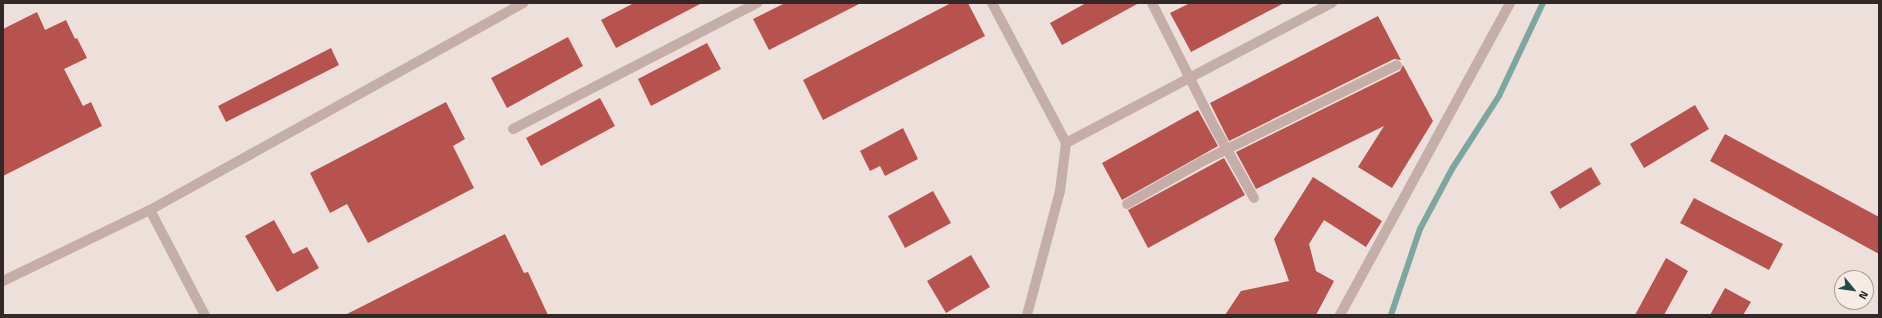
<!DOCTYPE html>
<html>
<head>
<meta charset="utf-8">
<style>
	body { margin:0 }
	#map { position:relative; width:1882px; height:318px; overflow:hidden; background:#ede0da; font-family:"Titillium Web",sans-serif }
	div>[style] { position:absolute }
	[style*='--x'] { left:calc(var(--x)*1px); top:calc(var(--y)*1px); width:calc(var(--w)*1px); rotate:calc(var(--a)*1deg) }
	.stream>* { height:6px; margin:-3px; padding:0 3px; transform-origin:3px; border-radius:3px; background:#7ca7a0 }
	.building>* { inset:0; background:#b6534f }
	.street>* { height:10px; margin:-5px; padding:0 5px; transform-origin:5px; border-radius:5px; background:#c4aea7 }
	span { translate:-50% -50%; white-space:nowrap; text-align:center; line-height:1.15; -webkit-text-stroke:4px #f6ebe5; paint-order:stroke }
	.frame { position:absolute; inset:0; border:4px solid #312827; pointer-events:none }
	.north { position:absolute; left:1834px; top:270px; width:40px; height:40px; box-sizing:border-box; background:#f6ebe5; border:1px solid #a79d99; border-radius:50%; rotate:119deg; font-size:11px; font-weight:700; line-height:16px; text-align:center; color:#312827 }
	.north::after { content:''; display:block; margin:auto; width:14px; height:18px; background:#224d47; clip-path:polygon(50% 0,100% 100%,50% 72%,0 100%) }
</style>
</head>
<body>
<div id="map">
	<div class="stream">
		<div style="--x:1391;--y:315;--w:91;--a:-71.4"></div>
		<div style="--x:1420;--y:229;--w:68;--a:-61.9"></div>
		<div style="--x:1452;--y:169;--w:87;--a:-57.2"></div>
		<div style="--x:1499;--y:96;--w:103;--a:-64.7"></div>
	</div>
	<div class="building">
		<div style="clip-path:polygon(634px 3px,702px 3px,616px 48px,601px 20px)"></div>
		<div style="clip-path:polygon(785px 3px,861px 3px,769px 50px,753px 19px)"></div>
		<div style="clip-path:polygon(951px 3px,968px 3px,985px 36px,823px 120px,803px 80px)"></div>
		<div style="clip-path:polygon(1086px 3px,1139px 3px,1062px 45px,1050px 23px)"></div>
		<div style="clip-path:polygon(1190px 3px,1284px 3px,1191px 52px,1170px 13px)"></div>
		<div style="clip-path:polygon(37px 12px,45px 30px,66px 20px,75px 39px,77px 38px,87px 58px,64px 69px,83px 106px,91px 102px,102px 126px,3px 176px,3px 29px)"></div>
		<div style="clip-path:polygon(1378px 16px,1401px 60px,1394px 59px,1229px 141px,1210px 103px)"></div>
		<div style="clip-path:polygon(568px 37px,583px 66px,507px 108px,491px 78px)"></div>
		<div style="clip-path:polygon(707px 43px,721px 69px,651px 106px,638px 79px)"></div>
		<div style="clip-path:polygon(331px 48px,339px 65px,226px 122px,218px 106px)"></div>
		<div style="clip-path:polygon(1403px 65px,1433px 121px,1392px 188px,1358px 167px,1384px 126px,1256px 189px,1236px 152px,1400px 71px)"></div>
		<div style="clip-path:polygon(600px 98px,615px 126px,541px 166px,526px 138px)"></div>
		<div style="clip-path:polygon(446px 102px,465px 139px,453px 146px,474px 188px,368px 243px,347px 204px,330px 213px,310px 173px)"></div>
		<div style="clip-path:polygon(1695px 105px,1709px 129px,1644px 168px,1630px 144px)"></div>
		<div style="clip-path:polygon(1198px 110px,1218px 146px,1122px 200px,1102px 163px)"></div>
		<div style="clip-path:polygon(903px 128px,918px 159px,885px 176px,880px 166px,870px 171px,860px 151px)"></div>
		<div style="clip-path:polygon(1725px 134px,1879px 217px,1879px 254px,1710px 161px)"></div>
		<div style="clip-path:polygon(1224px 158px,1245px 195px,1148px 248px,1128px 210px)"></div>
		<div style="clip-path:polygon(1591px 167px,1601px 184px,1560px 209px,1550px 192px)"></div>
		<div style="clip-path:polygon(1313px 177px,1382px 221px,1366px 247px,1324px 220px,1309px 244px,1316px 271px,1334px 281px,1316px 315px,1225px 315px,1241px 291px,1289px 281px,1274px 239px)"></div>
		<div style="clip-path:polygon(933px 191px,951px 223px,905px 248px,888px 216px)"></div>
		<div style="clip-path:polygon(1694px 198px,1783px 244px,1769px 270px,1680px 223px)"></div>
		<div style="clip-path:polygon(274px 220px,293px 254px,307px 247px,319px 268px,277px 292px,245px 236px)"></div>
		<div style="clip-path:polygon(505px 234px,524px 273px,528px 272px,548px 315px,345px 315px)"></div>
		<div style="clip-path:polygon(971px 255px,990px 287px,946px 313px,927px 281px)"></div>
		<div style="clip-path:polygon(1666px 258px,1688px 271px,1664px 315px,1635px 315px)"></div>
		<div style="clip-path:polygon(1725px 288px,1751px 302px,1743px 315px,1710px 315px)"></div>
	</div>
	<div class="street">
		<div style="--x:992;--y:3;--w:158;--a:62.1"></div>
		<div style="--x:1066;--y:143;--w:48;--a:97.1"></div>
		<div style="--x:1060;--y:191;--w:128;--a:104.9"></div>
		<div style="--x:1152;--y:3;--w:140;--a:63.3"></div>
		<div style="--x:1215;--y:128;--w:80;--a:60.9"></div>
		<div style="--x:513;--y:129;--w:275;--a:-27.3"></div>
		<div style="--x:1066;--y:143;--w:301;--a:-27.8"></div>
		<div style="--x:1127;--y:204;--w:87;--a:-29.5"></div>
		<div style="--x:1203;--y:161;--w:216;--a:-26.3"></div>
		<div style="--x:150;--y:210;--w:119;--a:62.4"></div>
		<div style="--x:3;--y:281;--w:163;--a:-25.8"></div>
		<div style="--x:150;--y:210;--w:427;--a:-29"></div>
		<div style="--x:1340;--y:315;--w:355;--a:-61.4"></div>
	</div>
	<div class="frame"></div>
	<div class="north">N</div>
</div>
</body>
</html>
